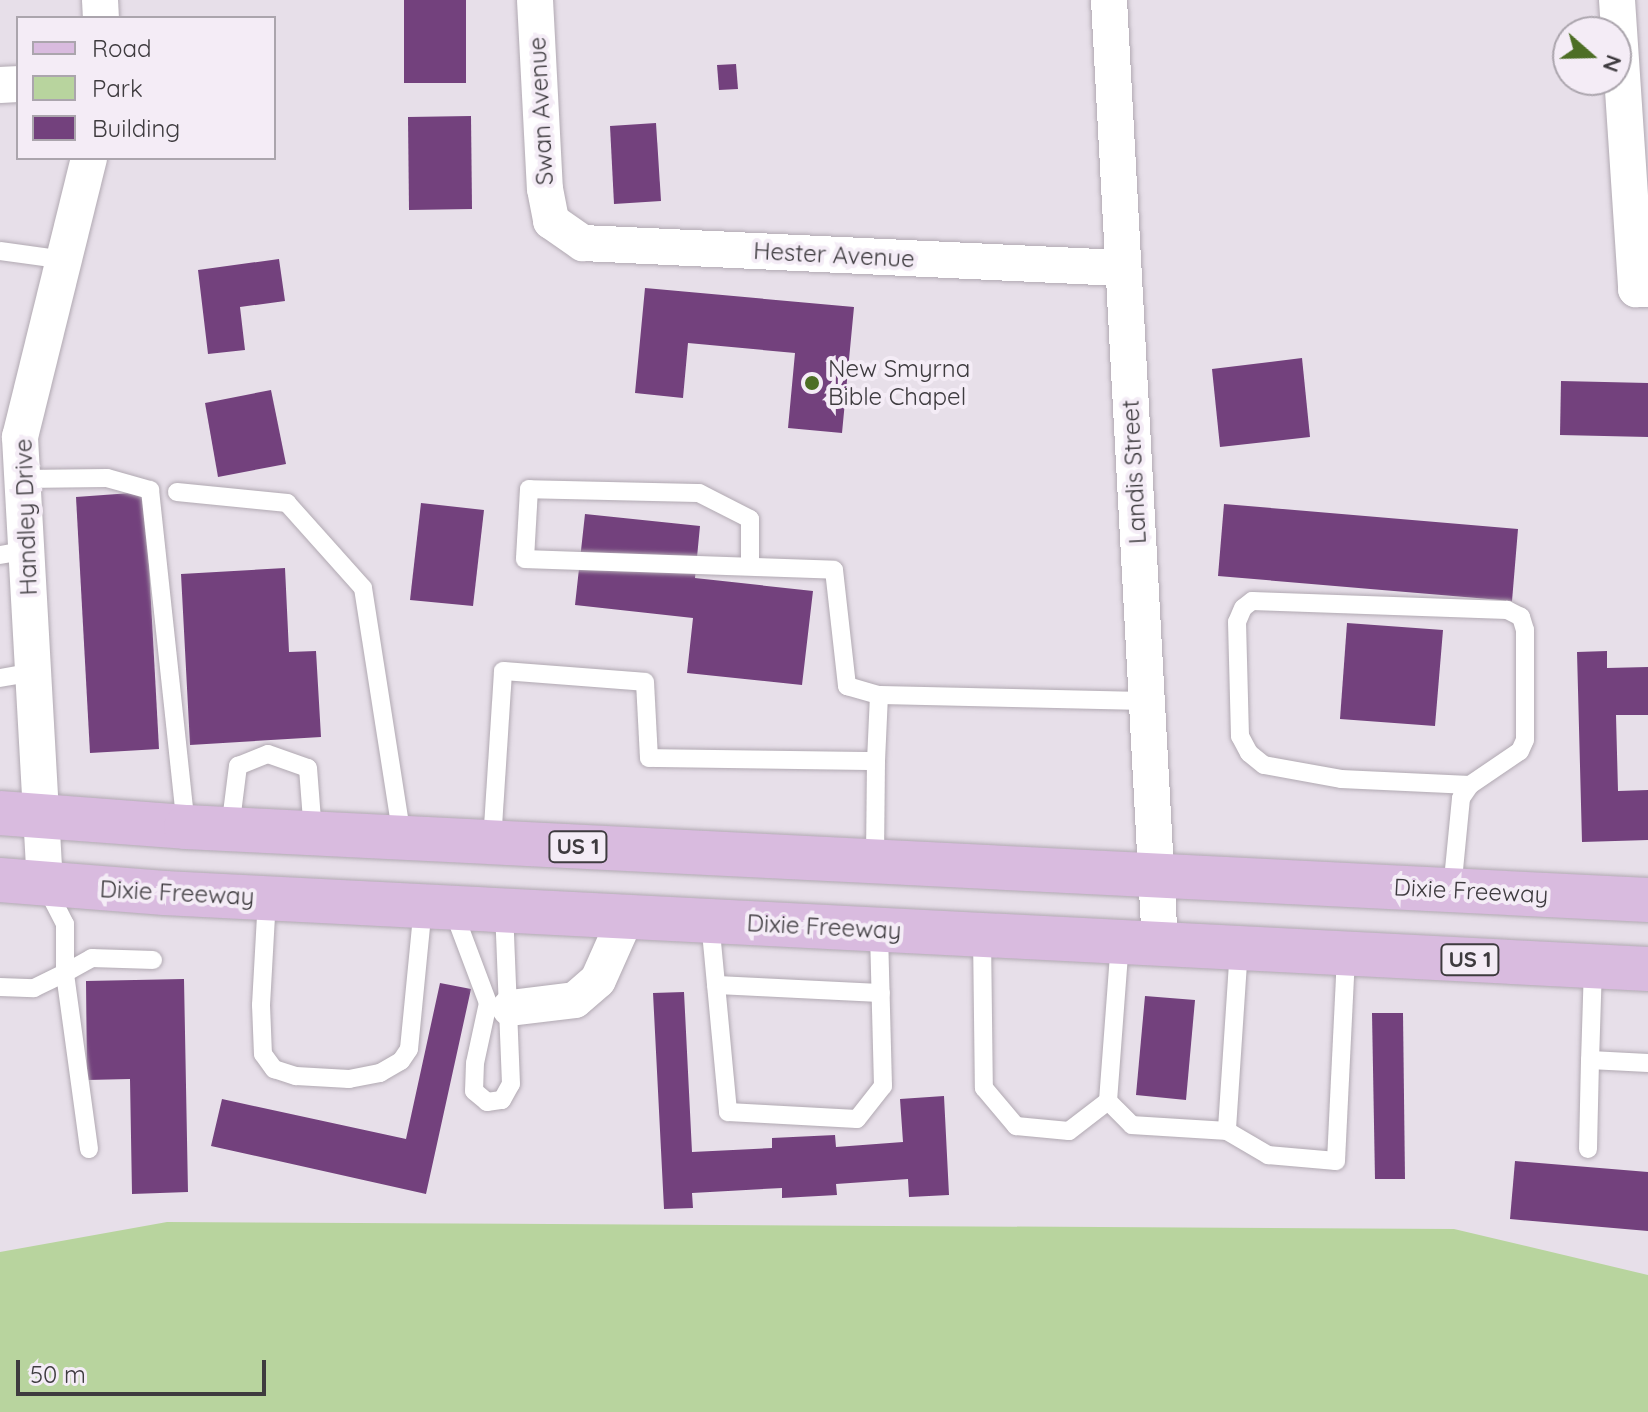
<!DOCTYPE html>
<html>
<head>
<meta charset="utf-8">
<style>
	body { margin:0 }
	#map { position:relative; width:1648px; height:1412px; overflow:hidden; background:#e7dfe9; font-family:Quicksand,sans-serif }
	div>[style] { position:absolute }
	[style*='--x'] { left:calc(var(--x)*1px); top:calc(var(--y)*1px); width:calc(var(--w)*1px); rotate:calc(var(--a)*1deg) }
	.green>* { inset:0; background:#b8d49e }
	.building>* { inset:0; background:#73417d }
	.roads { filter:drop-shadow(0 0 2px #b1a9b2) drop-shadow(0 0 2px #b1a9b2) }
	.service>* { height:18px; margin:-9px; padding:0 9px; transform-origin:9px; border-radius:9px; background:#fff }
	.minor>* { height:36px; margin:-18px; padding:0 18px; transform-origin:18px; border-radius:18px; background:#fff }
	.primary>* { height:44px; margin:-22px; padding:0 22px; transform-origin:22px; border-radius:22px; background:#d9bbdf }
	.dots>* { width:22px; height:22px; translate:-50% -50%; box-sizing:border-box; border:4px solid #f4ecf6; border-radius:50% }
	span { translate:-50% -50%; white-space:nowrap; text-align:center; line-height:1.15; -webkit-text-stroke:8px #f4ecf6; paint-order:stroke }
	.shield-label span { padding:2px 6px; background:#f4ecf6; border:2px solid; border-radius:6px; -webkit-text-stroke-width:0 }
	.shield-label { font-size:22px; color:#3e3b3f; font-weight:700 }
	.street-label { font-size:24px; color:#3e3b3f }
	.poi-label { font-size:24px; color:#3e3b3f }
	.left { translate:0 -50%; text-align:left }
	.legend { position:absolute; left:16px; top:16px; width:260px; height:144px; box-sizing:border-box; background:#f4ecf6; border:2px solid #aba5ad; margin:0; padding:10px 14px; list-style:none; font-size:24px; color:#3e3b3f }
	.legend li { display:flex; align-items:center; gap:16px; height:40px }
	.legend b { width:40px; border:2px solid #aba5ad }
	.north { position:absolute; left:1552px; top:16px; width:80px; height:80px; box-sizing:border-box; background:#f4ecf6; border:2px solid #aba5ad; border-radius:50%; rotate:110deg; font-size:22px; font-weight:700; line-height:32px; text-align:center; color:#3e3b3f }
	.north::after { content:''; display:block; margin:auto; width:28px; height:36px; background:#4d6e25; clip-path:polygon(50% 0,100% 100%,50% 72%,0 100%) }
	.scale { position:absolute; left:16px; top:1360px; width:250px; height:36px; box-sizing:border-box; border:4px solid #3e3b3f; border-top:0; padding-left:10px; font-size:24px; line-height:28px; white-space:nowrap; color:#3e3b3f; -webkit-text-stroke:6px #f4ecf6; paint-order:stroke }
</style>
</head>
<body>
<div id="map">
	<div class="green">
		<div style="clip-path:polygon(167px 1222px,1454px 1229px,1648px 1275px,1648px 1412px,0 1412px,0 1252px)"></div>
	</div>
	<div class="building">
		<div style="clip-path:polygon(404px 0,466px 0,466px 83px,404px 83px)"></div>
		<div style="clip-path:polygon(736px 64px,738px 89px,719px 90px,717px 65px)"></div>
		<div style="clip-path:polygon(471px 116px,472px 209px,409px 210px,408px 117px)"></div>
		<div style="clip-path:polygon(656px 123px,661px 201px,614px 204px,610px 126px)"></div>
		<div style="clip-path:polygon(279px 259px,285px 301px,240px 307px,245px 350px,208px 354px,198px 270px)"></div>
		<div style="clip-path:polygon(645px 288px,854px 307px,842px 433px,788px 428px,795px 353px,688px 343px,683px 398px,635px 393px)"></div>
		<div style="clip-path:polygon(1302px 358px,1310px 437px,1220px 447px,1212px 369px)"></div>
		<div style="clip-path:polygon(1561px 381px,1648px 383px,1648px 437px,1560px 435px)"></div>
		<div style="clip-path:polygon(271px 390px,286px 464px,218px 477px,205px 403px)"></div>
		<div style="clip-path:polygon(145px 492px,159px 749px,90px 753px,76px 497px)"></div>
		<div style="clip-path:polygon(421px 503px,484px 510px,473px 606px,410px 600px)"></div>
		<div style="clip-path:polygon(1224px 504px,1518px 529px,1512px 601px,1218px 576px)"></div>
		<div style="clip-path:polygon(585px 514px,700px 526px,695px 578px,813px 591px,802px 685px,687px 673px,693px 618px,575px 605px)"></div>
		<div style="clip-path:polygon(285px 568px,289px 652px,316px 651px,321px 737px,190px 745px,181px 574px)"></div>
		<div style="clip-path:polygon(1347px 623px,1443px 630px,1435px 726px,1340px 719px)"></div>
		<div style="clip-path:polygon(1607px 651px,1607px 668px,1648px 667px,1648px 715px,1616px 715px,1618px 791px,1648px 790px,1648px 840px,1582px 842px,1577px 652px)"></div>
		<div style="clip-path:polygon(184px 979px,188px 1192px,132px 1194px,130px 1079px,87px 1080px,86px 981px)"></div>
		<div style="clip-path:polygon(440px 983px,471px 989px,426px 1194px,211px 1146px,222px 1099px,406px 1139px)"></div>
		<div style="clip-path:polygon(684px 992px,692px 1152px,772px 1148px,772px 1138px,835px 1135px,836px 1147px,903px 1142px,900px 1099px,944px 1096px,949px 1195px,909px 1197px,908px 1179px,836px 1184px,837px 1195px,782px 1198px,782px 1188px,692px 1193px,693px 1208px,664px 1209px,653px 993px)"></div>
		<div style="clip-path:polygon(1145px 996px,1195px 1000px,1186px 1100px,1136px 1095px)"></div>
		<div style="clip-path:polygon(1372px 1013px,1403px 1013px,1405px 1179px,1375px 1179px)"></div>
		<div style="clip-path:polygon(1515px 1161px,1648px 1172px,1648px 1231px,1510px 1219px)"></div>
	</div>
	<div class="roads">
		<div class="service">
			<div style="--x:0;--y:251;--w:67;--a:7.8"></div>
			<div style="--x:23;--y:479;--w:84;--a:-0.7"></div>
			<div style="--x:107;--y:478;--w:45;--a:15.6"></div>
			<div style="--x:150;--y:490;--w:339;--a:83.9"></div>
			<div style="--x:177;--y:492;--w:111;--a:5.7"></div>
			<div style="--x:287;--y:503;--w:114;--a:48.2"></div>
			<div style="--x:363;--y:588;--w:252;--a:81.1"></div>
			<div style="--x:0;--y:555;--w:27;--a:-10"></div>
			<div style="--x:750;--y:566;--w:47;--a:-90"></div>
			<div style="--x:750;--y:519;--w:57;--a:-153"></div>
			<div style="--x:699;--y:493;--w:170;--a:-178.7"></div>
			<div style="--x:529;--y:489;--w:70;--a:93.3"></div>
			<div style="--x:525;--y:559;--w:309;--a:2"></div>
			<div style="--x:834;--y:570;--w:117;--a:83.6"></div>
			<div style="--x:847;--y:686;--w:33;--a:16"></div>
			<div style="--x:0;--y:678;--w:34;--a:-10"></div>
			<div style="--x:876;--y:761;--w:66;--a:-87.4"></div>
			<div style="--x:879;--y:695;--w:267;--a:1.3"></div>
			<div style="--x:230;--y:829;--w:64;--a:-82.8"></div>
			<div style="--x:238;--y:766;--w:32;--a:-22"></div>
			<div style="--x:268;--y:754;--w:42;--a:19.3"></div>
			<div style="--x:308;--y:768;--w:65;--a:85.6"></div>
			<div style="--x:492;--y:842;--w:171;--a:-86.3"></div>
			<div style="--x:503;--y:671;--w:142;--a:4.4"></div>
			<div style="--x:645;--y:682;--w:76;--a:87"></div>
			<div style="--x:649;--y:758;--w:227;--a:0.8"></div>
			<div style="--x:876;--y:761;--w:101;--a:90.6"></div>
			<div style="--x:1452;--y:890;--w:92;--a:-84.4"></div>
			<div style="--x:1461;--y:798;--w:16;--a:-55"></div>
			<div style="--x:1470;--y:785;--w:60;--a:-34.2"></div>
			<div style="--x:1520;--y:751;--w:12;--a:-66"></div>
			<div style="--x:1525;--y:740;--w:110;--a:-90"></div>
			<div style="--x:1525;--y:630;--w:14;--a:-107"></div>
			<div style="--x:1521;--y:617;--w:16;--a:-153"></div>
			<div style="--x:1507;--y:610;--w:255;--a:-178"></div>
			<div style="--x:1252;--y:601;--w:11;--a:142"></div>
			<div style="--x:1243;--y:608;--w:15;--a:113"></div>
			<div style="--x:1237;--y:622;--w:114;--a:88.5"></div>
			<div style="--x:1240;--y:736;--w:19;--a:62"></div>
			<div style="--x:1249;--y:753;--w:19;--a:39"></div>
			<div style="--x:1264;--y:765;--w:78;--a:10.3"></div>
			<div style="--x:1341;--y:779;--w:129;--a:2.7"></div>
			<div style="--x:267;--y:898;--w:107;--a:93.2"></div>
			<div style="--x:261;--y:1005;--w:49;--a:87.7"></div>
			<div style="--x:263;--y:1054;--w:19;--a:54"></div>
			<div style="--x:274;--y:1069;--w:23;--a:18"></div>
			<div style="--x:296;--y:1076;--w:53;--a:3.2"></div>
			<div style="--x:349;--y:1079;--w:32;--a:-11"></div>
			<div style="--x:380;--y:1073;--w:24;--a:-30"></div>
			<div style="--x:401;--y:1061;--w:14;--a:-56"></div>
			<div style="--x:409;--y:1049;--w:144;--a:-84.4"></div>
			<div style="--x:453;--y:910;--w:99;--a:69.4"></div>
			<div style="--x:488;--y:1003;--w:61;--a:102.2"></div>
			<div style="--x:475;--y:1063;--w:28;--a:92"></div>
			<div style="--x:474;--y:1091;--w:17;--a:40"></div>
			<div style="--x:487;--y:1102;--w:15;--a:-8"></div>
			<div style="--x:502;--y:1100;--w:18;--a:-61"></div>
			<div style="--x:511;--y:1084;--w:173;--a:-92.3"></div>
			<div style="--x:710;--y:921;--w:192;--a:84.6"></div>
			<div style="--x:728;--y:1112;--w:129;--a:3.1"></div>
			<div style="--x:857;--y:1119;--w:42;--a:-51.8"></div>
			<div style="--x:883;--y:1086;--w:156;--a:-91.5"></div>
			<div style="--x:982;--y:935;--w:153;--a:89.3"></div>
			<div style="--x:984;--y:1088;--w:50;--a:49.9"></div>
			<div style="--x:1016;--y:1126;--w:53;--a:5.4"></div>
			<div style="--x:1069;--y:1131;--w:49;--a:-37.6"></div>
			<div style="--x:1108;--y:1101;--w:34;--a:45"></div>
			<div style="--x:1132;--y:1125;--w:95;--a:3.6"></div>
			<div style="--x:1239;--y:948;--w:183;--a:93.8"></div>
			<div style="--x:1227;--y:1131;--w:48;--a:30.3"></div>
			<div style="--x:1268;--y:1155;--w:68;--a:5"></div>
			<div style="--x:1336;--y:1161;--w:207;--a:-87.2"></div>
			<div style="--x:1593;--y:966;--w:94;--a:91.8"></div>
			<div style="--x:1590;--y:1060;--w:58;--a:3"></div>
			<div style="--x:716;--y:985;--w:165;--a:2.8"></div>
			<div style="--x:0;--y:987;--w:34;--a:2"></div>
			<div style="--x:34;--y:988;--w:34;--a:-26"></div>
			<div style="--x:65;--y:973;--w:49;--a:-90"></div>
			<div style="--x:65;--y:924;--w:42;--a:-117.2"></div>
			<div style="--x:1108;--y:1101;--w:159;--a:-85.7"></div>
			<div style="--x:89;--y:1149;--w:178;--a:-97.8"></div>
			<div style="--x:65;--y:973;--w:31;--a:-29"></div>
			<div style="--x:92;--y:958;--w:61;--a:1.9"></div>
			<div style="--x:1588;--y:1149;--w:89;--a:-88.7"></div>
		</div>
		<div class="minor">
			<div style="--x:100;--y:0;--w:18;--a:87"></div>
			<div style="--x:535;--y:0;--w:189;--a:87"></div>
			<div style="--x:545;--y:189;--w:33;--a:79"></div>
			<div style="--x:551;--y:221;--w:39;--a:35"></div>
			<div style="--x:583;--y:243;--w:540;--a:2.66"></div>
			<div style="--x:1109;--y:0;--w:945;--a:86.91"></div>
			<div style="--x:1617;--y:0;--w:290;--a:86.2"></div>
			<div style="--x:1636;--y:289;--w:12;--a:0"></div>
			<div style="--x:0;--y:85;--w:18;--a:-3"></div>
			<div style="--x:45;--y:885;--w:449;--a:-93.2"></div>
			<div style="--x:20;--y:437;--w:287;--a:-76.1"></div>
			<div style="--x:510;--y:1008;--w:65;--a:-7"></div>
			<div style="--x:575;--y:1000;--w:30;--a:-41"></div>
			<div style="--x:598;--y:980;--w:69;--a:-66"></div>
		</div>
		<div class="primary">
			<div style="--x:0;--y:813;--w:187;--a:4.3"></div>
			<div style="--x:186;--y:827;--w:1464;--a:2.86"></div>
			<div style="--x:0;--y:880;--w:165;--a:4.5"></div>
			<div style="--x:164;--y:893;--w:1486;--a:2.93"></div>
		</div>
	</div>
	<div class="dots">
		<div style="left:812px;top:383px;background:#4d6e25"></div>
	</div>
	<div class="shield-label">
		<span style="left:578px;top:847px">US 1</span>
		<span style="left:1470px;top:960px">US 1</span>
	</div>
	<div class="street-label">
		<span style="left:541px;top:111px;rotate:-93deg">Swan Avenue</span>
		<span style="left:834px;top:255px;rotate:3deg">Hester Avenue</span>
		<span style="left:1134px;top:472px;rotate:-93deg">Landis Street</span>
		<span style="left:26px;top:517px;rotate:-92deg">Handley Drive</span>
		<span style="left:1471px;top:891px;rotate:3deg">Dixie Freeway</span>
		<span style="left:177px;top:893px;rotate:3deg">Dixie Freeway</span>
		<span style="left:824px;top:927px;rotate:3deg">Dixie Freeway</span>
	</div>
	<div class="poi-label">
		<span class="left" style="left:828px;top:383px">New Smyrna<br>Bible Chapel</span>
	</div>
	<ul class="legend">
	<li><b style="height:10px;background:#d9bbdf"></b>Road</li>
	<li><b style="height:22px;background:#b8d49e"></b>Park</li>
	<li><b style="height:22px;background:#73417d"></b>Building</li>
	</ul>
	<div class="north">N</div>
	<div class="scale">50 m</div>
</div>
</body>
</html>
